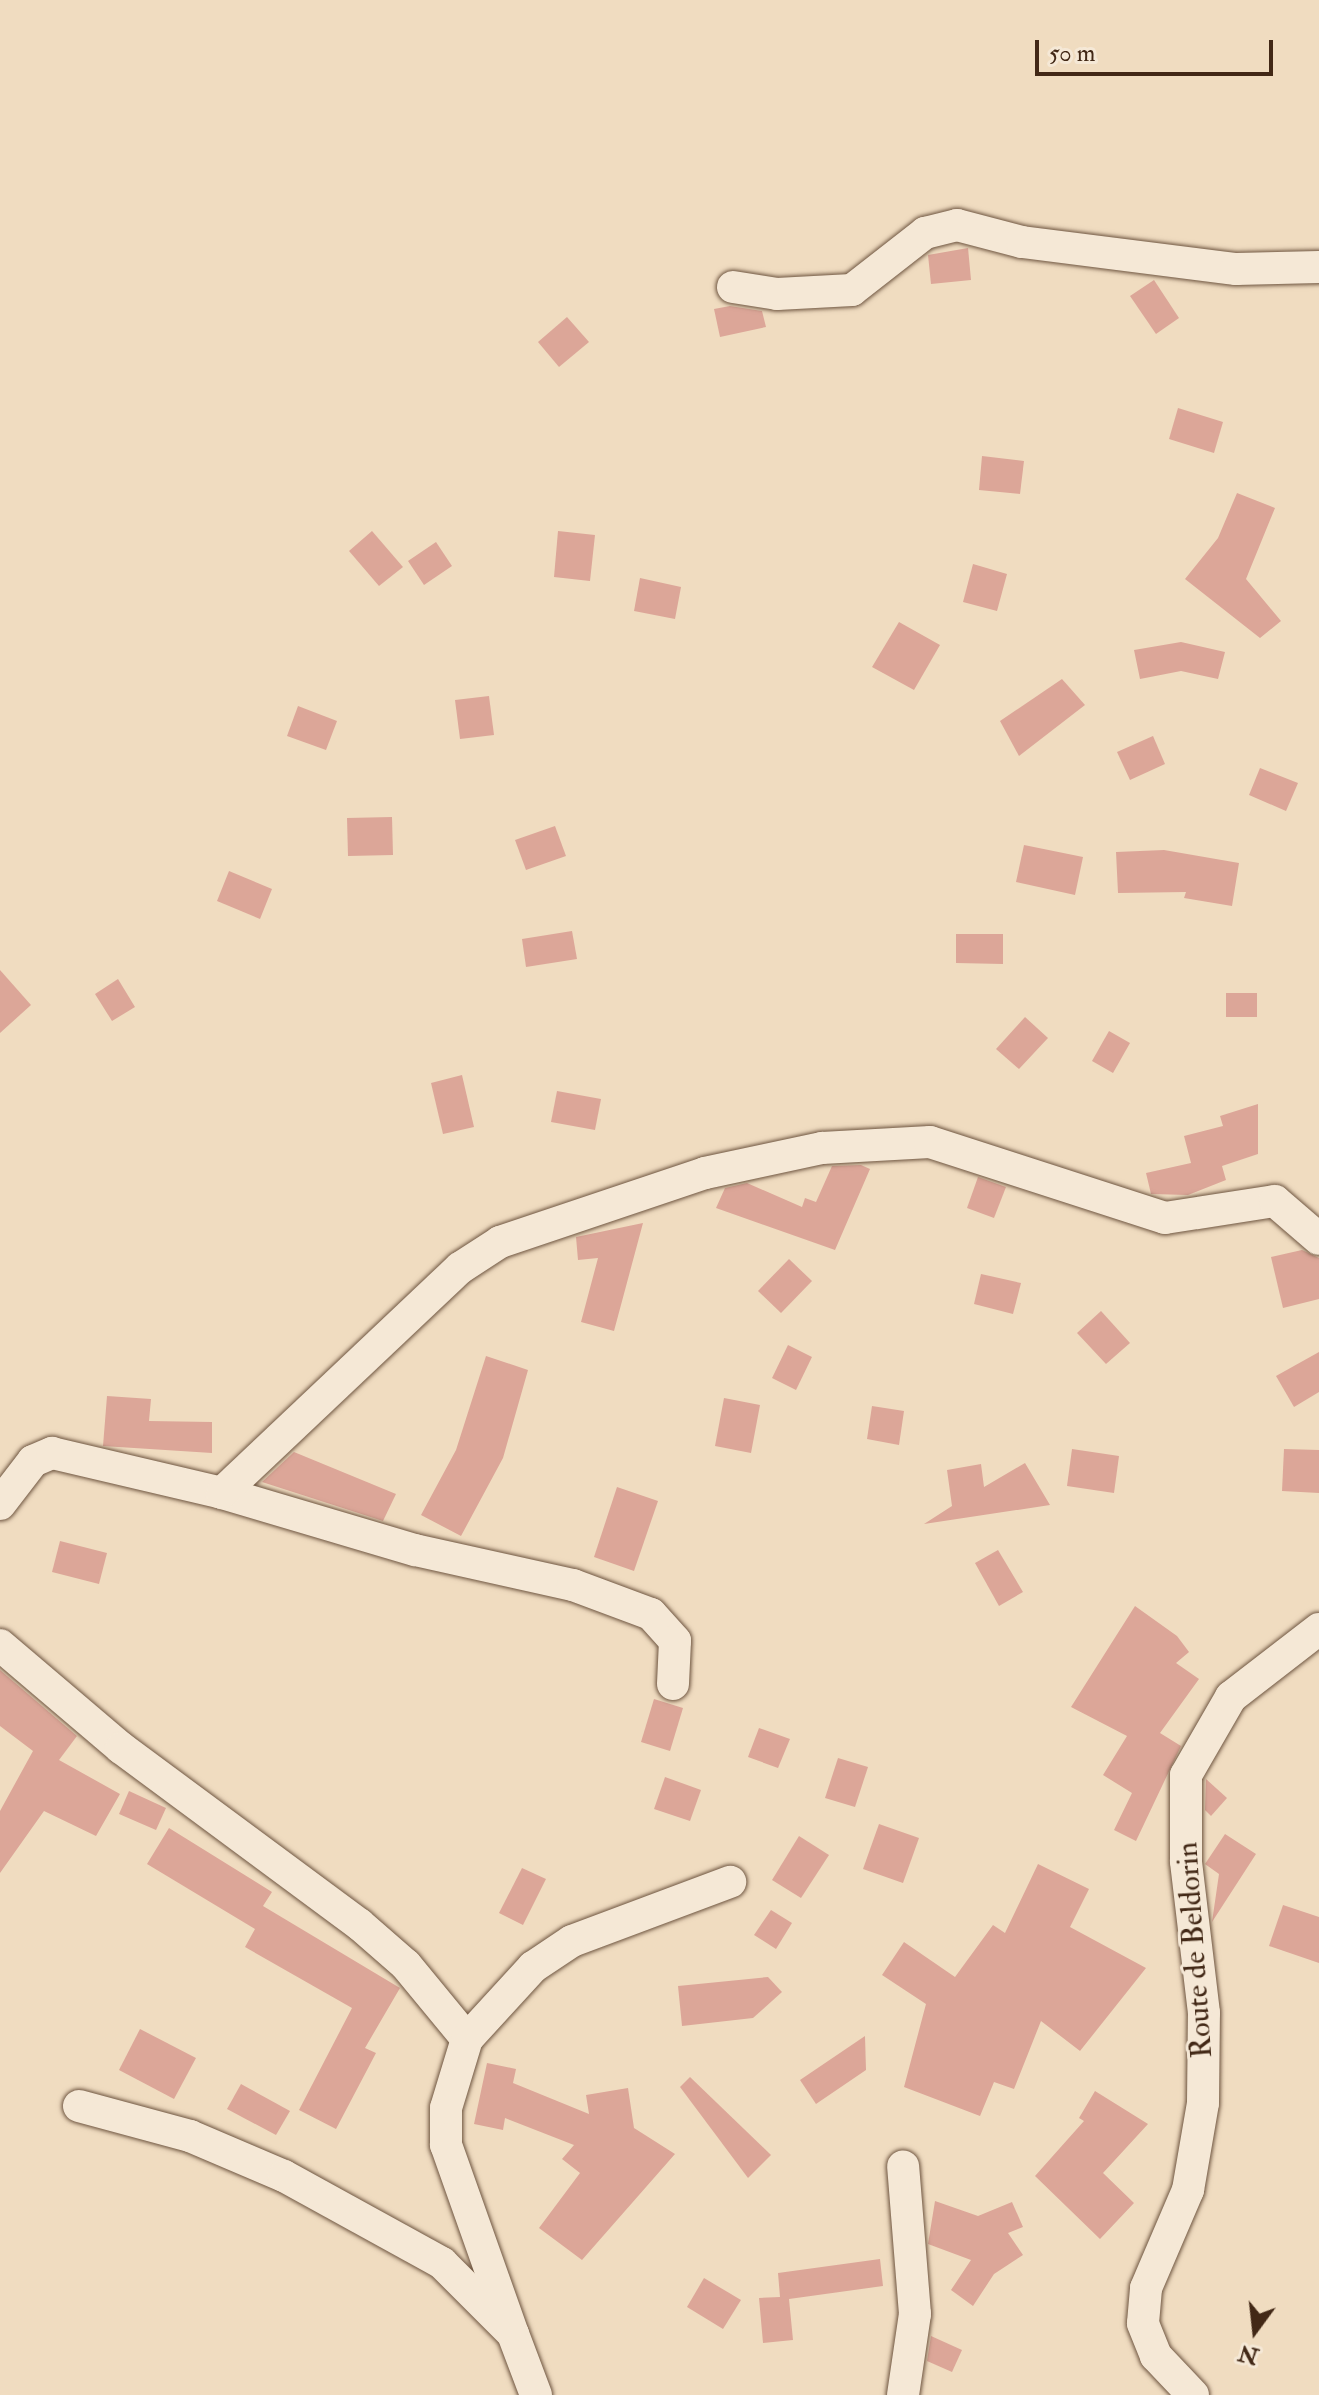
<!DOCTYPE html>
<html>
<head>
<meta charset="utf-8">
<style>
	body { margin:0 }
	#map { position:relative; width:1319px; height:2395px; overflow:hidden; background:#f0dcc0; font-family:"IM FELL Double Pica",serif }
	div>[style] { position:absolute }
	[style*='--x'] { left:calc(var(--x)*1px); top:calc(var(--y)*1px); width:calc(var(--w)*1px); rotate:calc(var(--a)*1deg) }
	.building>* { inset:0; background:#dca698 }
	.roads { filter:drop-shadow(0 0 2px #6e5540) drop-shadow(0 0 2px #6e5540) }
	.minor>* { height:32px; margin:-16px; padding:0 16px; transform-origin:16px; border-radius:16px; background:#f5e8d6 }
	span { translate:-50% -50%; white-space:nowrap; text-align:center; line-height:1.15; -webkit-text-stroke:6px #f5e8d6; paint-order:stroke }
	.street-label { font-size:30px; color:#422816 }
	.north { position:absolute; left:1215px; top:2291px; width:80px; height:80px; -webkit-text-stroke:6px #f5e8d6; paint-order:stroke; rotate:195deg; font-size:22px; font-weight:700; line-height:32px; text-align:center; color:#422816 }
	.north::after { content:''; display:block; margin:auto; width:28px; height:36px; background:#422816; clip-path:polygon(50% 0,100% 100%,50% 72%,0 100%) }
	.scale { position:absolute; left:1035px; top:40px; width:238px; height:36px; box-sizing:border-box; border:4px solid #422816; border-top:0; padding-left:10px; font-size:24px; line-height:28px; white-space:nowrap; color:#422816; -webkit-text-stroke:6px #f5e8d6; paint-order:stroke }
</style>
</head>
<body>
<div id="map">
	<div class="building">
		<div style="clip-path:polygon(968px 248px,971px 280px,931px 284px,928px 255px)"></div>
		<div style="clip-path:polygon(1154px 280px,1179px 318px,1156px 334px,1130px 296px)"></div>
		<div style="clip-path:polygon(730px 306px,762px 311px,766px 327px,720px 337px,714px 309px)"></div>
		<div style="clip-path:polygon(567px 317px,589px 342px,559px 367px,538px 342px)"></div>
		<div style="clip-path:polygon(1178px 408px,1223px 422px,1214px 453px,1169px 439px)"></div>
		<div style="clip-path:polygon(982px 456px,1024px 461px,1020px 494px,979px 490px)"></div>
		<div style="clip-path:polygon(1237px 493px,1275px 508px,1246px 579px,1281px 621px,1260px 638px,1185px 579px,1218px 538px)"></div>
		<div style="clip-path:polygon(372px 531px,403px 567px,379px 586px,349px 551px)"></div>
		<div style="clip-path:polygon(558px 531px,595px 535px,590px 581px,554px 577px)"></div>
		<div style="clip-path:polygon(436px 542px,452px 566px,424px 585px,408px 561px)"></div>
		<div style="clip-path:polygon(973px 564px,1007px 574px,997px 611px,963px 602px)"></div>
		<div style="clip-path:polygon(640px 578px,681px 587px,675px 619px,634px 611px)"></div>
		<div style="clip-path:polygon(899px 622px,940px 645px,914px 690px,872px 667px)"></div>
		<div style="clip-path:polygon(1181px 642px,1225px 652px,1218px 679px,1181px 671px,1140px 679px,1134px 650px)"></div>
		<div style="clip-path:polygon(1062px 679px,1085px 705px,1019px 756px,1000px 721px)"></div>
		<div style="clip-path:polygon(489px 696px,494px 735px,460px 739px,455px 700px)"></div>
		<div style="clip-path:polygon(298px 706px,337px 721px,326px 750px,287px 736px)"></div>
		<div style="clip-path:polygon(1153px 736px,1165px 764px,1130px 780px,1117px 752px)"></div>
		<div style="clip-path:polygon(1260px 768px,1298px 783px,1286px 811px,1249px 795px)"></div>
		<div style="clip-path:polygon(392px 817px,393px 855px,348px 856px,347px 818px)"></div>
		<div style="clip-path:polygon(555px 826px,566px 856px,526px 870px,515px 840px)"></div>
		<div style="clip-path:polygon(1024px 845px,1083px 857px,1075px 895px,1016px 882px)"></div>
		<div style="clip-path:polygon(1164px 850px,1239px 863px,1232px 906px,1184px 898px,1186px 892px,1118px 893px,1116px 852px)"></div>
		<div style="clip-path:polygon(229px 871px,272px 889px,260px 919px,217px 901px)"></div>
		<div style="clip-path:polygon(572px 931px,577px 959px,526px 967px,522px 939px)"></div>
		<div style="clip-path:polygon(956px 934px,1003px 934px,1003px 964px,956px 963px)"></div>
		<div style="clip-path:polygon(0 970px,31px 1005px,0 1033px)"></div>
		<div style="clip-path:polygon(118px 979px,135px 1007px,112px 1021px,95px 994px)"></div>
		<div style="clip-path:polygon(1226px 993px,1257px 993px,1257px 1017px,1226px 1017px)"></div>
		<div style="clip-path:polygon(1025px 1017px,1048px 1038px,1019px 1069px,996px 1049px)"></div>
		<div style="clip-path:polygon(1109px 1031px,1130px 1043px,1113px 1073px,1092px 1061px)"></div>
		<div style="clip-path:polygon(462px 1075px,474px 1127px,443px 1134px,431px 1083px)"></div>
		<div style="clip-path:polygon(557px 1091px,601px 1099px,595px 1130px,551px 1122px)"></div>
		<div style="clip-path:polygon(1258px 1104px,1258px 1154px,1222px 1166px,1226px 1180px,1188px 1195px,1151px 1194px,1146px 1173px,1191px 1163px,1184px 1136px,1223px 1126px,1220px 1116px)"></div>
		<div style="clip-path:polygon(861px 1165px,870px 1169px,835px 1250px,716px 1208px,725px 1188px,747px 1183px,802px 1207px,805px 1198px,816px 1202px,832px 1166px)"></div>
		<div style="clip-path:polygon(978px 1177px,1006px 1187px,994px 1218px,967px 1208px)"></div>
		<div style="clip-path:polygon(643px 1223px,614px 1331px,581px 1322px,598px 1258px,578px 1260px,576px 1237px)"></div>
		<div style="clip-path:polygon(1302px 1250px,1319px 1258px,1319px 1299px,1283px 1308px,1271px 1257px)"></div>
		<div style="clip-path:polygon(789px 1259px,812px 1281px,781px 1313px,758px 1291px)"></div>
		<div style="clip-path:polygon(981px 1274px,1021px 1283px,1013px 1314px,974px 1304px)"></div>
		<div style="clip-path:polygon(1101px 1311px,1130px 1343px,1106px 1364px,1077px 1333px)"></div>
		<div style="clip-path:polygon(788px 1345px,812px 1357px,796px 1390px,772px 1378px)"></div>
		<div style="clip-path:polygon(1319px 1352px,1319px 1392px,1294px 1407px,1276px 1376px)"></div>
		<div style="clip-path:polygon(486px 1356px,528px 1370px,503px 1458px,461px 1536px,421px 1515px,456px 1450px)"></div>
		<div style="clip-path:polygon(107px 1396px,151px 1399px,149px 1421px,212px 1422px,212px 1453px,103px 1446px)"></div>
		<div style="clip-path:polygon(724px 1398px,760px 1405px,751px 1453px,715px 1446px)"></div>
		<div style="clip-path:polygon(872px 1406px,904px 1411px,899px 1445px,867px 1439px)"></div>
		<div style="clip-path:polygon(1072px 1449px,1119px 1456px,1114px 1493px,1067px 1486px)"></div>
		<div style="clip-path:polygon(1284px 1449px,1319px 1450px,1319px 1493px,1282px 1491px)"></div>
		<div style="clip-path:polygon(294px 1452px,396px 1494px,383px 1521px,262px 1482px)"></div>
		<div style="clip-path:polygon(1025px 1463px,1050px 1505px,924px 1524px,952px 1506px,947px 1470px,981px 1464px,984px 1487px)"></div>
		<div style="clip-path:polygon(617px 1487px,658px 1501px,634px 1571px,594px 1557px)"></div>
		<div style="clip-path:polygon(60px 1541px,107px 1553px,99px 1584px,52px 1572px)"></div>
		<div style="clip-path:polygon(998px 1550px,1023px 1592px,999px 1606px,975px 1563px)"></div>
		<div style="clip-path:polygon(1135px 1606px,1177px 1636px,1189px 1652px,1176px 1663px,1199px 1679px,1160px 1733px,1181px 1746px,1136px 1841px,1114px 1830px,1132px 1793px,1103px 1775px,1127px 1736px,1071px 1707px)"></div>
		<div style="clip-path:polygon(0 1670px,77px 1736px,59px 1760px,120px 1794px,96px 1836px,44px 1811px,0 1873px,0 1811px,33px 1751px,0 1726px)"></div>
		<div style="clip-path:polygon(654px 1699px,683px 1708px,670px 1751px,641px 1742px)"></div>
		<div style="clip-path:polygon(759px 1728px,790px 1739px,778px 1768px,748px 1757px)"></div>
		<div style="clip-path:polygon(838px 1758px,868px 1767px,855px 1807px,825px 1798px)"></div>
		<div style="clip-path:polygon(665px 1777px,701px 1790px,690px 1821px,654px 1809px)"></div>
		<div style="clip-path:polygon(1206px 1779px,1227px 1798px,1211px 1816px,1205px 1810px)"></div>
		<div style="clip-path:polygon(129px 1791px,166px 1808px,156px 1830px,119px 1814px)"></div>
		<div style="clip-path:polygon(879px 1824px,919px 1838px,903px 1883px,863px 1869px)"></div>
		<div style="clip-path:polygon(169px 1828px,272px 1892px,263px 1906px,400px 1988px,365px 2048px,376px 2053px,336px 2129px,299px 2110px,352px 2008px,245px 1947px,255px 1929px,147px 1864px)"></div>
		<div style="clip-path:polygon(1225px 1834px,1256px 1854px,1212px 1922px,1219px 1874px,1205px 1864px)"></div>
		<div style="clip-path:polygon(799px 1836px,829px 1855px,801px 1898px,772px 1880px)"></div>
		<div style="clip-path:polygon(1038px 1864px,1089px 1889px,1070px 1927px,1146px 1968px,1080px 2051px,1041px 2021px,1014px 2089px,994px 2082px,980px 2116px,904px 2087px,926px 2004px,882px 1975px,904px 1942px,955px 1977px,993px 1925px,1005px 1933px)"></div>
		<div style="clip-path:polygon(522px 1868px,546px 1879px,523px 1925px,499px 1913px)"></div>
		<div style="clip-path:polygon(1283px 1905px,1319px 1917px,1319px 1963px,1269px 1946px)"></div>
		<div style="clip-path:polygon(771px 1910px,792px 1923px,776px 1949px,754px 1935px)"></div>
		<div style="clip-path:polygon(768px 1977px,782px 1992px,753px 2018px,682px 2026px,678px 1986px)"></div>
		<div style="clip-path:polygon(140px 2029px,196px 2058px,174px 2099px,119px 2070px)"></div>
		<div style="clip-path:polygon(865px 2036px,866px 2070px,816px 2104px,800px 2080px)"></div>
		<div style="clip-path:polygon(487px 2063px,516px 2069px,513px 2083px,589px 2114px,586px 2095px,628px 2088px,634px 2128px,675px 2154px,582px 2260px,539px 2228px,580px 2173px,562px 2159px,574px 2145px,505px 2118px,503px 2130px,474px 2124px)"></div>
		<div style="clip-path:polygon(690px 2077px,771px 2155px,748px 2178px,680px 2087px)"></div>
		<div style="clip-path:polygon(241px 2084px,290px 2111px,276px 2135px,227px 2109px)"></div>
		<div style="clip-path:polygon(1095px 2091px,1148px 2124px,1103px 2173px,1134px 2203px,1100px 2239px,1035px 2176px,1084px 2121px,1079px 2118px)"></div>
		<div style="clip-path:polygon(935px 2201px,978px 2216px,1012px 2202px,1023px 2227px,1008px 2233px,1023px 2255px,994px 2274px,973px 2306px,951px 2290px,971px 2260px,928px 2244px)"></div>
		<div style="clip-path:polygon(880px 2259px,883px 2286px,789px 2299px,793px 2340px,763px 2343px,759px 2298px,780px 2297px,778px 2273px)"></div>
		<div style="clip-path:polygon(704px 2278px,741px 2300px,723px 2329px,687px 2307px)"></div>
		<div style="clip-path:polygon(931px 2336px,962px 2350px,952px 2372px,927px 2361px)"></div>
	</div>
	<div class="roads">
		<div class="minor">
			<div style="--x:733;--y:287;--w:45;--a:9"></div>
			<div style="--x:777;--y:294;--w:75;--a:-3.1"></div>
			<div style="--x:852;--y:290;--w:93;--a:-38"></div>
			<div style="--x:925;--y:233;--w:33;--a:-14"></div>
			<div style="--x:957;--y:225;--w:67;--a:14.7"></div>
			<div style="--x:1022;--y:242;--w:216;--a:7.2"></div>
			<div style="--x:1236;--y:269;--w:83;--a:-1.4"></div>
			<div style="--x:222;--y:1493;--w:201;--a:16.5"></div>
			<div style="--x:415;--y:1550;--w:162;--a:12.5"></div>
			<div style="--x:573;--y:1585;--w:83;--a:20.4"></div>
			<div style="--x:651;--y:1614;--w:36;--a:48"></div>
			<div style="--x:675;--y:1641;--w:43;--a:92.7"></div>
			<div style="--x:0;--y:1504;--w:54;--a:-52.5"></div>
			<div style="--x:33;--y:1461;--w:21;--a:-23"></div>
			<div style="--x:52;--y:1453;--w:175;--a:13.2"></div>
			<div style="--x:222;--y:1493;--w:328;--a:-43.4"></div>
			<div style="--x:460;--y:1268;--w:48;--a:-33"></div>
			<div style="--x:500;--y:1242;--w:216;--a:-18.6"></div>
			<div style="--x:705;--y:1173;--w:120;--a:-12.1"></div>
			<div style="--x:822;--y:1148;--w:108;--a:-3.2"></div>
			<div style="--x:930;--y:1142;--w:247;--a:17.9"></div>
			<div style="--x:1165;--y:1218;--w:111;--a:-8.8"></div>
			<div style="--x:1275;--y:1201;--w:58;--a:40.8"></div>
			<div style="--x:0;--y:1645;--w:159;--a:40.4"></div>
			<div style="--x:121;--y:1748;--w:296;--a:36.5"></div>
			<div style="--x:359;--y:1924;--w:62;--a:41.1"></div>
			<div style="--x:406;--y:1965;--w:96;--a:50.5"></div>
			<div style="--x:79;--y:2106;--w:115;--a:15.1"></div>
			<div style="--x:190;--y:2136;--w:102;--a:23.1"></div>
			<div style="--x:284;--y:2176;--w:180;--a:28.8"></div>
			<div style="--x:442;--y:2263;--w:100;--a:45"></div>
			<div style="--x:513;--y:2334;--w:65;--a:69.3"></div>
			<div style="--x:513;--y:2334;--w:201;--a:-109.5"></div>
			<div style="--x:446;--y:2145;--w:37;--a:-90"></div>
			<div style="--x:446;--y:2108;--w:72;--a:-73.1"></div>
			<div style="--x:467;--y:2039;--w:98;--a:-47.5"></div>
			<div style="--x:533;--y:1967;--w:47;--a:-33.7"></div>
			<div style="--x:572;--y:1941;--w:169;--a:-20.5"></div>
			<div style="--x:903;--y:2395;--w:82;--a:-81.6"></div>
			<div style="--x:915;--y:2314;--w:148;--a:-94.6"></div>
			<div style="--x:1193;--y:2395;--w:54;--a:-133.5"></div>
			<div style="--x:1156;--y:2356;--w:35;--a:-112"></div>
			<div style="--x:1143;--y:2323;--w:35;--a:-85"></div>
			<div style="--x:1146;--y:2288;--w:107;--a:-66.8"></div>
			<div style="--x:1188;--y:2190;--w:88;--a:-80.2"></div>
			<div style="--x:1203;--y:2103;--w:90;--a:-89.4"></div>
			<div style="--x:1204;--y:2013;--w:153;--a:-96.8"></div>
			<div style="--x:1186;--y:1861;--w:86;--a:-90"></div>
			<div style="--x:1186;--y:1775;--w:90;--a:-60"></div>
			<div style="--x:1231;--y:1697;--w:111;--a:-37.7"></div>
		</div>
	</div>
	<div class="street-label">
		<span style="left:1195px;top:1950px;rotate:-94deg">Route de Beldorin</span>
	</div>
	<div class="north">N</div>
	<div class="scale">50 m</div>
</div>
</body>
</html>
